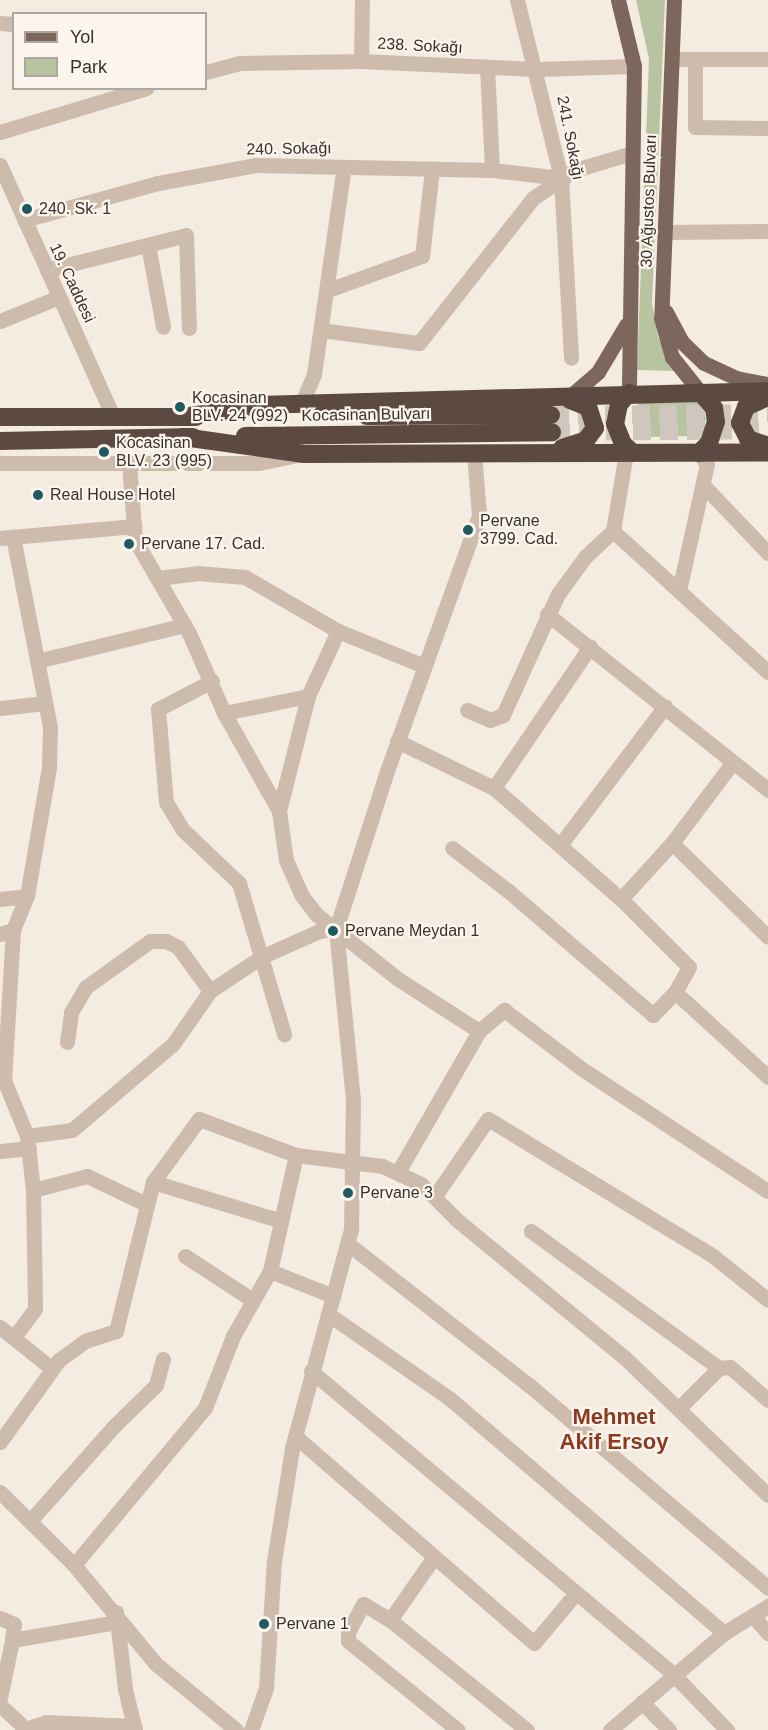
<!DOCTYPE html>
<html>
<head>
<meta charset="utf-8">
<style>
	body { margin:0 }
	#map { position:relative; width:768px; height:1730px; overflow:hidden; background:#f4ebe1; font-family:Arial,sans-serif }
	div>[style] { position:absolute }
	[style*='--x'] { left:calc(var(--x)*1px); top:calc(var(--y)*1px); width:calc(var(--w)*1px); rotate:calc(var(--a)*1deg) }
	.green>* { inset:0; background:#b8c4a0 }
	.highway-tunnel>* { height:18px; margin-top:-9px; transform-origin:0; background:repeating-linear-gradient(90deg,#cfc6bd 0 18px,transparent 0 27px) }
	.minor>* { height:15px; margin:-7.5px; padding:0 7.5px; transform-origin:7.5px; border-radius:7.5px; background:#cdbbac }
	.major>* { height:15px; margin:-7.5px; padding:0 7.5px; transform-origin:7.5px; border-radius:7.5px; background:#7d675c }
	.highway>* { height:18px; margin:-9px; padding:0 9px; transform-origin:9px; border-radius:9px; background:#5c4a42 }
	.dots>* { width:16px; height:16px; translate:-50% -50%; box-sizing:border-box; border:3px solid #fbf5ee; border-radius:50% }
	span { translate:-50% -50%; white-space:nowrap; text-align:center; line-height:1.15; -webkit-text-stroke:4.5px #fbf5ee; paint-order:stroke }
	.street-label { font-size:16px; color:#3b302b }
	.poi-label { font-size:16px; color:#3b302b }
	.left { translate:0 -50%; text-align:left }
	.district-label { font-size:22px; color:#8c3b22; font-weight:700 }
	.legend { position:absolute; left:12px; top:12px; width:195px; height:78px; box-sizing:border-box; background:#fbf5ee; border:2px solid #aea6a0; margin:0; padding:8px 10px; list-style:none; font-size:18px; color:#3b302b }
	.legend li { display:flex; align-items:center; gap:12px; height:30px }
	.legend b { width:30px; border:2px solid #aea6a0 }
</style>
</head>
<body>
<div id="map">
	<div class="green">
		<div style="clip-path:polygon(636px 0,665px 0,652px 303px,658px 337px,676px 371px,637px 370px,649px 59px)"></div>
		<div style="clip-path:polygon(702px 399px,706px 420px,690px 436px,650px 437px,635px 421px,639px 401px)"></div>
	</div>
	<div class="highway-tunnel">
		<div style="--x:551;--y:415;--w:217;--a:-0.5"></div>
		<div style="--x:552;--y:432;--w:216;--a:-0.5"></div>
	</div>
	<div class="minor">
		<div style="--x:517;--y:0;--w:183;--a:76.1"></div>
		<div style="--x:561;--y:178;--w:180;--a:86.8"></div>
		<div style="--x:0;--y:23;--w:14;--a:4"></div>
		<div style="--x:672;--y:59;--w:96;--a:0"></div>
		<div style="--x:695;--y:59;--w:68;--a:90"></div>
		<div style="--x:695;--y:127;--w:73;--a:0.8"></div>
		<div style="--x:361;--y:61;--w:61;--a:-89.1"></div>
		<div style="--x:487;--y:67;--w:103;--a:87.2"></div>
		<div style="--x:206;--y:72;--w:35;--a:-15"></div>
		<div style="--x:240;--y:63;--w:121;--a:-0.9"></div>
		<div style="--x:361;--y:61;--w:176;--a:2.6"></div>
		<div style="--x:537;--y:69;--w:97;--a:-1.8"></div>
		<div style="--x:0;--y:132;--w:153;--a:-16.7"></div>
		<div style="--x:0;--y:165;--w:276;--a:65.8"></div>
		<div style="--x:24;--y:220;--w:139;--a:-15.4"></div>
		<div style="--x:158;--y:183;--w:100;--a:-10.4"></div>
		<div style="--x:256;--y:165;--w:236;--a:1.2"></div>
		<div style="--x:492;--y:170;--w:69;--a:6.6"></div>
		<div style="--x:666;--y:232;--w:102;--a:-0.6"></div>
		<div style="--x:148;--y:245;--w:83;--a:79.6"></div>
		<div style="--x:47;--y:270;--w:143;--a:-14.1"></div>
		<div style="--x:186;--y:235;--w:93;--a:88.2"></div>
		<div style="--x:328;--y:290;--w:100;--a:-19.9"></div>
		<div style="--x:422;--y:256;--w:88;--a:-83.4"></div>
		<div style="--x:0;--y:321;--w:64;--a:-22.1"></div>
		<div style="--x:321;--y:330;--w:99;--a:7.6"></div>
		<div style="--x:419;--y:343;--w:184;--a:-51.8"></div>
		<div style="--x:533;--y:198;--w:50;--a:-33.7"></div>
		<div style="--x:575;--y:170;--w:59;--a:-16.6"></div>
		<div style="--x:301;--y:405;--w:34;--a:-67"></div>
		<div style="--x:314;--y:374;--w:209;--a:-81.8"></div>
		<div style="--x:626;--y:453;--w:79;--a:99.5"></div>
		<div style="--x:613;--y:531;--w:210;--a:42.3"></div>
		<div style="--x:0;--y:463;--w:259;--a:0"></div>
		<div style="--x:259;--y:463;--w:38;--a:-12"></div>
		<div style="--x:129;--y:463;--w:77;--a:85.5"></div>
		<div style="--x:135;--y:540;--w:108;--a:59.9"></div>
		<div style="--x:189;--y:633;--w:87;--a:66.4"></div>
		<div style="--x:224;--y:713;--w:112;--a:60.7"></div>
		<div style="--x:279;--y:811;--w:49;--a:81.9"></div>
		<div style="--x:286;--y:860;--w:39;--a:66"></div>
		<div style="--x:302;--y:896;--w:24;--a:52"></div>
		<div style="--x:317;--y:915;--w:103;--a:38.3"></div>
		<div style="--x:398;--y:979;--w:96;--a:32.7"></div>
		<div style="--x:703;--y:485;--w:94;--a:46.3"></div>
		<div style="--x:0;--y:538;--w:135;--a:-5.1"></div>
		<div style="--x:158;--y:578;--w:39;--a:-7"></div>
		<div style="--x:197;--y:573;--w:48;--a:4.8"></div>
		<div style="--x:245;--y:577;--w:108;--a:30.1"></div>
		<div style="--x:338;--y:631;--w:93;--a:22.1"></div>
		<div style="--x:679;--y:591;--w:130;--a:-77.6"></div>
		<div style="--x:707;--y:464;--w:14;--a:-126"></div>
		<div style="--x:547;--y:614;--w:283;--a:38.5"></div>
		<div style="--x:37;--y:661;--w:152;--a:-13.7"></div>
		<div style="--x:212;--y:681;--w:61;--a:152.6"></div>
		<div style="--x:158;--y:709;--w:93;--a:85.1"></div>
		<div style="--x:166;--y:802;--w:31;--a:59"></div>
		<div style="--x:182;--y:829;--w:79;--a:43.5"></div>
		<div style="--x:239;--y:883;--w:158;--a:73.4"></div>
		<div style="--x:0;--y:708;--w:45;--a:-6.3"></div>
		<div style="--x:467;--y:710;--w:25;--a:23"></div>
		<div style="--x:490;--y:720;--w:14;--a:-21"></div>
		<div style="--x:503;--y:715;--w:133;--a:-65.6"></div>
		<div style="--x:558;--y:594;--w:46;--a:-53.9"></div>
		<div style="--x:585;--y:557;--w:38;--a:-43"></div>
		<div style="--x:224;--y:713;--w:86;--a:-11.4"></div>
		<div style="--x:397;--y:741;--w:108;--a:25.9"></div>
		<div style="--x:494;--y:788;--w:169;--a:41.2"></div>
		<div style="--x:621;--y:899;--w:96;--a:45"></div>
		<div style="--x:689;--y:967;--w:29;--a:119"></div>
		<div style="--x:675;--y:992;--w:32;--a:134"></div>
		<div style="--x:653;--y:1015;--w:192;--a:-139.4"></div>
		<div style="--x:507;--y:890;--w:69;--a:-142.6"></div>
		<div style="--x:494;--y:788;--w:171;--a:-55.8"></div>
		<div style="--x:279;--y:811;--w:119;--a:-75.8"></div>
		<div style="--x:308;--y:696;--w:72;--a:-65.2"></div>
		<div style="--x:672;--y:843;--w:134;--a:44.4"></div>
		<div style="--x:560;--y:845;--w:174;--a:-52.9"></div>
		<div style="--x:0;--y:899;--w:27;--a:-6"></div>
		<div style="--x:621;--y:899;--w:76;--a:-47.7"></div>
		<div style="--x:672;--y:843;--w:101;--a:-53"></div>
		<div style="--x:13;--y:930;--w:150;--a:93.4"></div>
		<div style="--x:4;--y:1080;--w:61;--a:67.7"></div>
		<div style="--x:27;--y:1136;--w:54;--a:83.7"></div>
		<div style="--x:33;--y:1190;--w:119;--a:89"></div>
		<div style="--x:35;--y:1309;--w:35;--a:127"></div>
		<div style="--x:0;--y:934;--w:14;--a:-17"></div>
		<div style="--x:13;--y:930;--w:37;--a:-68"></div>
		<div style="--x:27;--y:896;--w:131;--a:-80.3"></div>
		<div style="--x:49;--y:767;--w:40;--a:-88.6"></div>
		<div style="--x:50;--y:727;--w:194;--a:-101"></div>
		<div style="--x:675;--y:992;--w:126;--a:42.4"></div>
		<div style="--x:67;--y:1042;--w:30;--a:-82"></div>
		<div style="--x:71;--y:1012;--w:29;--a:-59"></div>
		<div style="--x:86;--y:987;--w:79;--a:-35.7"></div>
		<div style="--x:150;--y:941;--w:16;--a:0"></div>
		<div style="--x:166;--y:941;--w:13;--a:27"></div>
		<div style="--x:178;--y:947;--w:54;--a:54"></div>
		<div style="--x:27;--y:1136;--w:45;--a:-7.6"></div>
		<div style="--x:72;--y:1130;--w:133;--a:-40.4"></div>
		<div style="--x:173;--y:1044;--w:65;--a:-55.1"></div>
		<div style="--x:210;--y:991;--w:61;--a:-33.7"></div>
		<div style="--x:261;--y:957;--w:64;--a:-24.1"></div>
		<div style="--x:319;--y:931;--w:17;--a:-7"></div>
		<div style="--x:0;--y:1151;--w:29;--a:-6"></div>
		<div style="--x:398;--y:1172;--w:163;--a:-60.1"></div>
		<div style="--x:479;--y:1031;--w:33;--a:-40"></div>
		<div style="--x:504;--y:1010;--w:98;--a:37.1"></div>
		<div style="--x:582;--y:1069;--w:222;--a:33.3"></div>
		<div style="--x:153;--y:1182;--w:134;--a:16.9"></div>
		<div style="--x:33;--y:1190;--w:56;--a:-14.5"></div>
		<div style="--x:87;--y:1176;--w:65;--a:25.4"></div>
		<div style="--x:435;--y:1196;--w:93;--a:-55.5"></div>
		<div style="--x:488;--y:1119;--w:263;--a:31.3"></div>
		<div style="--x:713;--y:1256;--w:70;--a:38.7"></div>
		<div style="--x:531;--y:1231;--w:233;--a:36.1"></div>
		<div style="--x:347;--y:1243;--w:231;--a:38"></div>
		<div style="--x:529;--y:1385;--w:314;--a:40.3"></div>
		<div style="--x:185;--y:1256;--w:79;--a:33.1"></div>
		<div style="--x:270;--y:1271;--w:68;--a:21.6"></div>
		<div style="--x:328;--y:1314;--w:147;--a:34.8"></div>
		<div style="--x:449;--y:1398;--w:362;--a:40.5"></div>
		<div style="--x:0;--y:1327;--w:65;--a:38.8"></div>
		<div style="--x:311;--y:1371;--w:472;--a:39.9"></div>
		<div style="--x:673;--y:1674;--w:78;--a:46"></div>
		<div style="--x:679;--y:1408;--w:57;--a:-45"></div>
		<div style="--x:719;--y:1368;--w:11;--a:-5"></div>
		<div style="--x:730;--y:1367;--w:50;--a:41"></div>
		<div style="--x:295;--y:1436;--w:316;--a:40.9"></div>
		<div style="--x:534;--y:1643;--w:65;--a:-50"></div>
		<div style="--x:0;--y:1442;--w:101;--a:-54.3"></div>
		<div style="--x:59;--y:1360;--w:32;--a:-36"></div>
		<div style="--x:85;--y:1341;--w:33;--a:-18"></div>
		<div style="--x:116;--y:1331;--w:154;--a:-76.1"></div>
		<div style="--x:153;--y:1182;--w:78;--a:-53.9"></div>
		<div style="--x:199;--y:1119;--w:103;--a:20.4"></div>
		<div style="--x:296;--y:1155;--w:87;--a:7.3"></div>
		<div style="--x:382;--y:1166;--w:43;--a:24.8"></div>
		<div style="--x:421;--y:1184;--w:51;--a:45"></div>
		<div style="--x:457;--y:1220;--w:216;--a:39.4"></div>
		<div style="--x:624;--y:1357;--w:199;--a:43.8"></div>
		<div style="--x:0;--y:1492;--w:104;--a:44.6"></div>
		<div style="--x:74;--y:1565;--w:129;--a:50.4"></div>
		<div style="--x:156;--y:1664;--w:104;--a:39.5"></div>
		<div style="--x:30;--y:1521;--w:127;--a:-48.5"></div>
		<div style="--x:114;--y:1426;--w:59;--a:-44.3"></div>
		<div style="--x:156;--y:1385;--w:27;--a:-75"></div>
		<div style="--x:434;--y:1557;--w:77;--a:124.9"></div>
		<div style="--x:390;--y:1620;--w:176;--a:38.8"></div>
		<div style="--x:74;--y:1565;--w:204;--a:-50.2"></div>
		<div style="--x:205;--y:1408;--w:77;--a:-68.7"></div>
		<div style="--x:233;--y:1336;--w:75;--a:-60.4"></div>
		<div style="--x:270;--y:1271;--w:119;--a:-77.4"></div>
		<div style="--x:116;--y:1612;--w:78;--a:83.3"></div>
		<div style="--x:125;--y:1689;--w:42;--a:76.3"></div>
		<div style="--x:753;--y:1616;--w:23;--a:49"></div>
		<div style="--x:0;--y:1618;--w:15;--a:23"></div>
		<div style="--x:14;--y:1624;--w:16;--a:97"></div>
		<div style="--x:390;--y:1620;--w:31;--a:-149"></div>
		<div style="--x:363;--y:1604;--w:32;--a:118"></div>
		<div style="--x:348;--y:1632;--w:9;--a:90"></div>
		<div style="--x:348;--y:1641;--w:141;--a:39"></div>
		<div style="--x:0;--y:1698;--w:59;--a:-78.3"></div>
		<div style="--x:12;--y:1640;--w:107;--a:-9.7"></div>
		<div style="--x:642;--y:1702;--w:39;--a:46"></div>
		<div style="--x:0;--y:1705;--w:34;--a:43"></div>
		<div style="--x:22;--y:1730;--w:25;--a:-18"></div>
		<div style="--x:46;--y:1722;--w:88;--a:2.6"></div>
		<div style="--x:251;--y:1730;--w:45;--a:-70.3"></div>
		<div style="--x:266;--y:1688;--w:127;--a:-86.4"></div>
		<div style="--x:274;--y:1561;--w:114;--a:-80.9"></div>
		<div style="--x:292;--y:1448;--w:227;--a:-74.9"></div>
		<div style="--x:351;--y:1229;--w:129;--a:-89.1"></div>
		<div style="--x:353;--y:1100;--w:172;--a:-95.7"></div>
		<div style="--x:336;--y:929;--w:166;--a:-72.1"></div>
		<div style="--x:387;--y:771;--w:272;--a:-70.2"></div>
		<div style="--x:479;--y:515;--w:62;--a:-94.6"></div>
		<div style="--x:610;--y:1730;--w:150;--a:-40.4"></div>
		<div style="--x:724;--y:1633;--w:52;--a:-31.5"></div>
	</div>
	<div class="major">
		<div style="--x:618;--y:0;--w:68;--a:76.4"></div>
		<div style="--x:634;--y:66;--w:327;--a:90.9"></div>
		<div style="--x:674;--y:0;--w:318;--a:92.3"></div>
		<div style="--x:661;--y:318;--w:41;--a:74.2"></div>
		<div style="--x:672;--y:357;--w:45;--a:51.3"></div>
		<div style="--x:666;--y:312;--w:34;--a:62"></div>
		<div style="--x:682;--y:342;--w:30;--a:44"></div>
		<div style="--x:704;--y:363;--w:35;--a:25"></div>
		<div style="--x:736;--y:378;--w:33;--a:11"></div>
		<div style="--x:567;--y:399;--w:41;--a:-41.1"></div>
		<div style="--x:598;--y:372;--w:55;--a:-59.2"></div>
	</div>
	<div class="highway">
		<div style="--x:629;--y:393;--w:15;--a:132"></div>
		<div style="--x:619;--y:404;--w:20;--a:101"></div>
		<div style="--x:615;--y:424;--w:22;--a:68"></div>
		<div style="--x:623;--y:444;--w:13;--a:42"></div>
		<div style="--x:768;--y:397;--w:24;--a:156"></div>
		<div style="--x:746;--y:407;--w:17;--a:111"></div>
		<div style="--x:740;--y:423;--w:18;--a:63"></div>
		<div style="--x:748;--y:439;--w:21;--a:19"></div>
		<div style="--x:367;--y:416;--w:184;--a:-0.3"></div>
		<div style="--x:0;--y:417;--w:196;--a:0"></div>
		<div style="--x:185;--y:417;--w:74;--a:-9.3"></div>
		<div style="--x:258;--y:405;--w:510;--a:-1.57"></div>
		<div style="--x:245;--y:436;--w:307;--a:-0.7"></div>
		<div style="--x:183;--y:437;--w:122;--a:8"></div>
		<div style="--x:304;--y:454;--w:464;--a:-0.2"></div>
		<div style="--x:0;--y:441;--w:193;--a:-1.2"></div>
		<div style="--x:562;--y:448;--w:25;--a:-18"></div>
		<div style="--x:586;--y:440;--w:15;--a:-53"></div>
		<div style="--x:595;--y:428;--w:22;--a:-108"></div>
		<div style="--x:588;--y:407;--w:19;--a:-159"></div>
		<div style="--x:699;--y:453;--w:14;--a:-45"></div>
		<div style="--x:709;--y:443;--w:22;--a:-72"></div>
		<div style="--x:716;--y:422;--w:14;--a:-98"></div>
		<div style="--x:714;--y:408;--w:21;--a:-131"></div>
	</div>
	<div class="dots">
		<div style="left:27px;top:209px;background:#1f5a5e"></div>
		<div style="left:180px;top:407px;background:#1f5a5e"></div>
		<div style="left:104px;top:452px;background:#1f5a5e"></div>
		<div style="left:38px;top:495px;background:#1f5a5e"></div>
		<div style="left:468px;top:530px;background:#1f5a5e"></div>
		<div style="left:129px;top:544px;background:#1f5a5e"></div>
		<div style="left:333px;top:931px;background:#1f5a5e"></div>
		<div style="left:348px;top:1193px;background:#1f5a5e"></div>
		<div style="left:264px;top:1624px;background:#1f5a5e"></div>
	</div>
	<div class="street-label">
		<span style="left:420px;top:46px;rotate:3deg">238. Sokağı</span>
		<span style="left:570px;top:138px;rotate:79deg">241. Sokağı</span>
		<span style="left:289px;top:149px;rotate:-1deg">240. Sokağı</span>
		<span style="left:649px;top:201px;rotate:-88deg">30 Ağustos Bulvarı</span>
		<span style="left:72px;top:283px;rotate:65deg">19. Caddesi</span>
		<span style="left:366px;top:415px;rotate:-1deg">Kocasinan Bulvarı</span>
	</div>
	<div class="poi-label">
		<span class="left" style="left:39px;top:209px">240. Sk. 1</span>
		<span class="left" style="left:192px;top:407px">Kocasinan<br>BLV. 24 (992)</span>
		<span class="left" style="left:116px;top:452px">Kocasinan<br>BLV. 23 (995)</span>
		<span class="left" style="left:50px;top:495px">Real House Hotel</span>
		<span class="left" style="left:480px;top:530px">Pervane<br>3799. Cad.</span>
		<span class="left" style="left:141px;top:544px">Pervane 17. Cad.</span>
		<span class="left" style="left:345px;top:931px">Pervane Meydan 1</span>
		<span class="left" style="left:360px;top:1193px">Pervane 3</span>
		<span class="left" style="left:276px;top:1624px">Pervane 1</span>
	</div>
	<div class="district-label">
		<span style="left:614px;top:1429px">Mehmet<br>Akif Ersoy</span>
	</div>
	<ul class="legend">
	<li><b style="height:8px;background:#7d675c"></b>Yol</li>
	<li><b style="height:16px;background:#b8c4a0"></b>Park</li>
	</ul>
</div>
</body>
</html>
